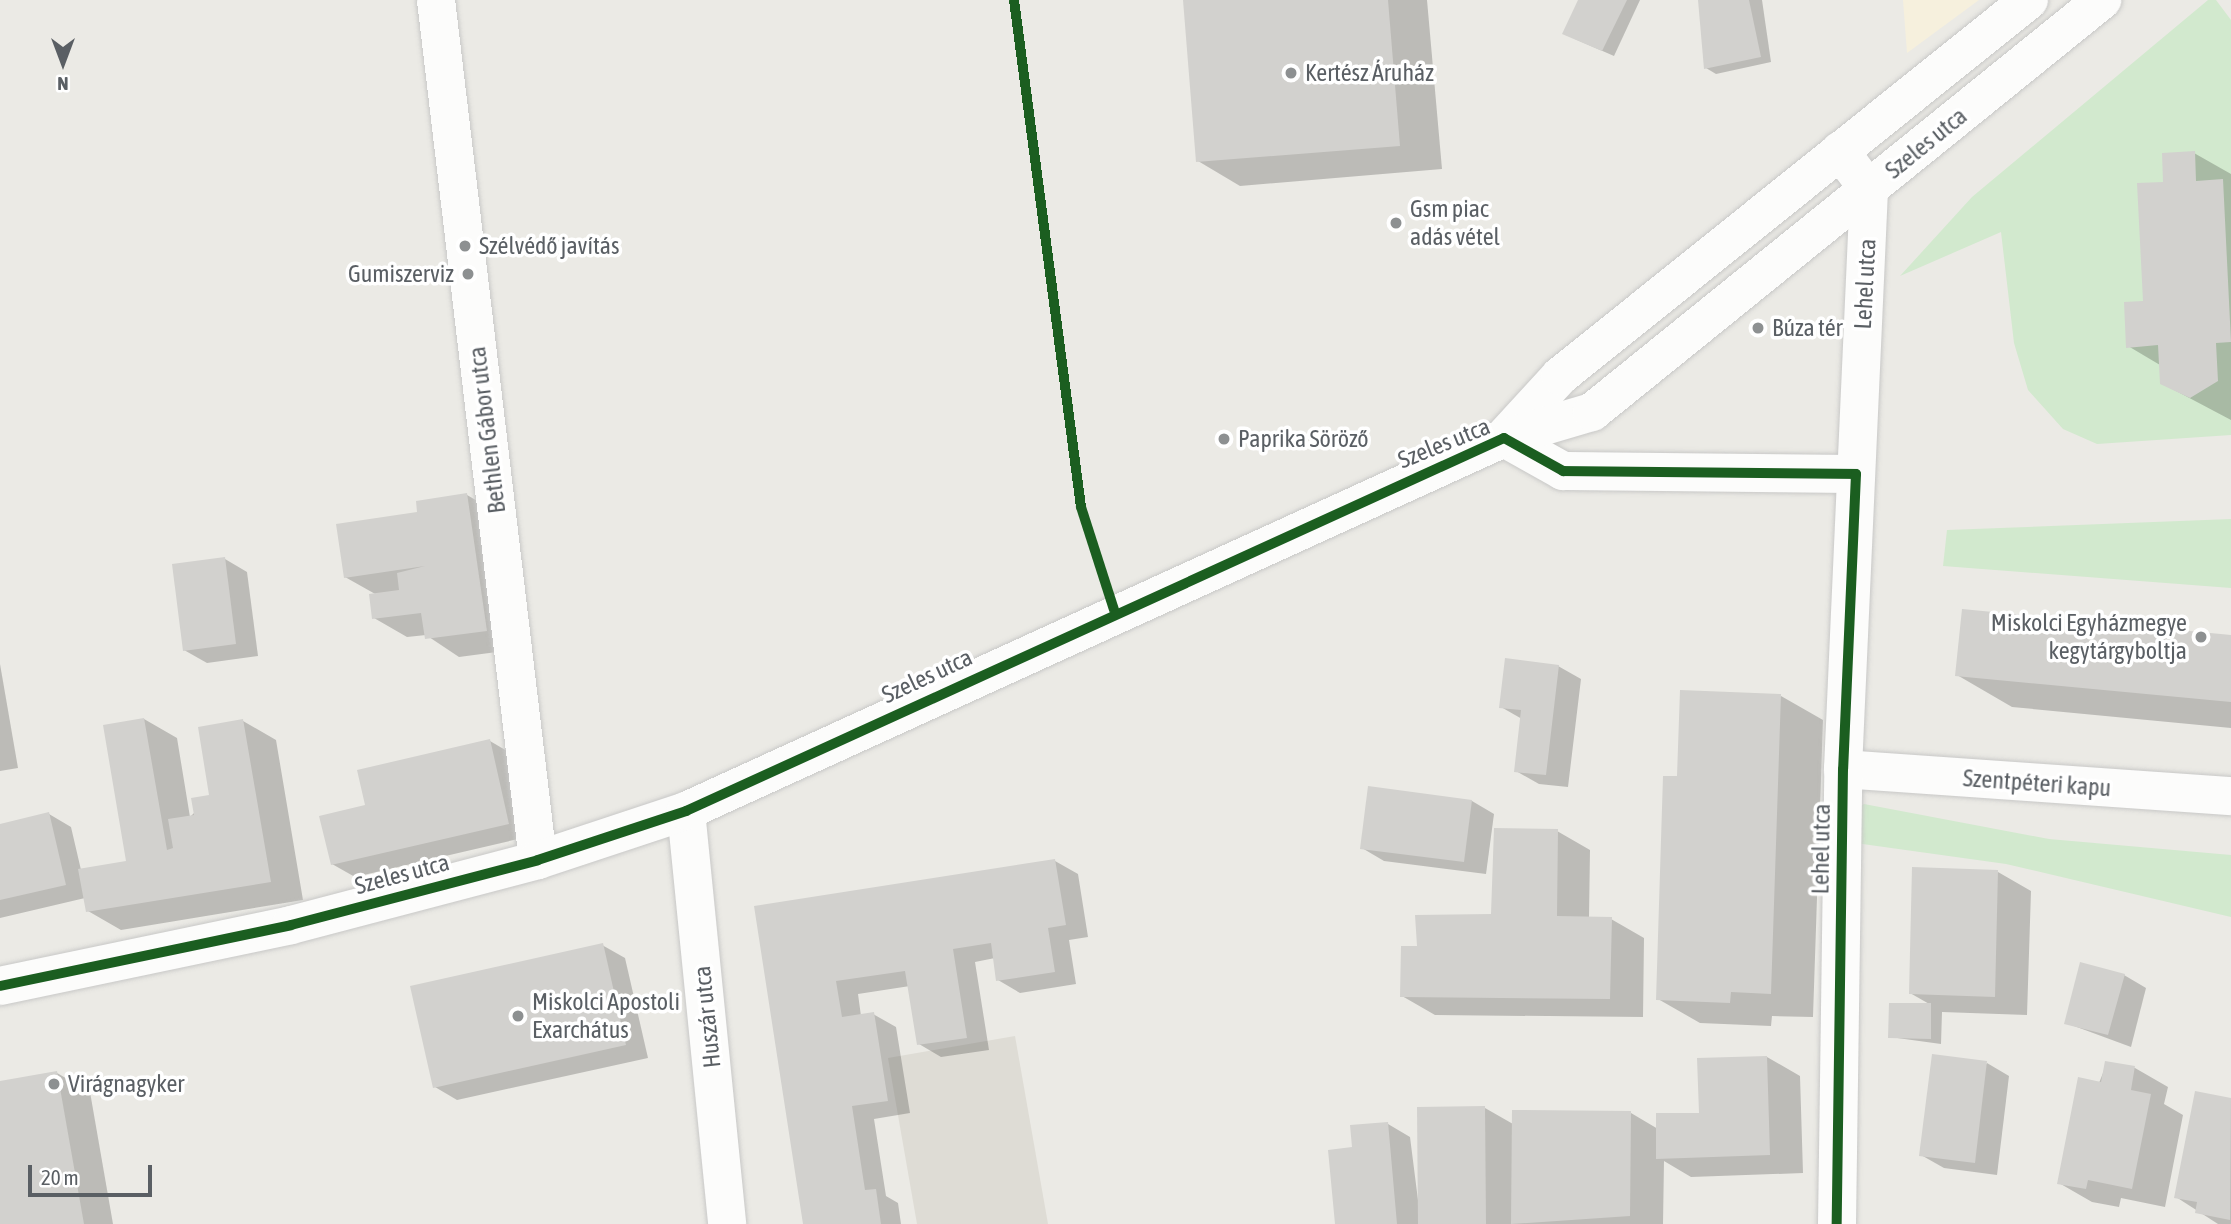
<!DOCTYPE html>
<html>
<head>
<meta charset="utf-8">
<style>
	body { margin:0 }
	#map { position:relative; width:2231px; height:1224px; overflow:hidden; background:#ebeae5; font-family:"Asap Condensed",sans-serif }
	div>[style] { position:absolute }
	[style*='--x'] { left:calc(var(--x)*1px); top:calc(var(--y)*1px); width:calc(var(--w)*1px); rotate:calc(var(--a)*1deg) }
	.commercial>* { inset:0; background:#f6f0dd }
	.education>* { inset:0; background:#dedcd5 }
	.green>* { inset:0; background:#d2e9ce }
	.shadow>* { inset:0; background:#0003 }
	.building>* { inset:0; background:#d2d1ce }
	.roads { filter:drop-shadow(0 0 2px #c8c8c7) drop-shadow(0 0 2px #c8c8c7) }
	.street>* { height:38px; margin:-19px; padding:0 19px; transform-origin:19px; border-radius:19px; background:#fcfcfb }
	.cycleway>* { height:10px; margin:-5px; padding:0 5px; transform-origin:5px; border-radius:5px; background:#1b5e20 }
	.dots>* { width:19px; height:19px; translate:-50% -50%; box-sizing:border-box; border:4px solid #fff; border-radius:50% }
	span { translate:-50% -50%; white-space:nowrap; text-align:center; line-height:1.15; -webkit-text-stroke:7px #fff; paint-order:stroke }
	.poi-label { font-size:24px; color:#5a5f64 }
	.left { translate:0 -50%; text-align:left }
	.right { translate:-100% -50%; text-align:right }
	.street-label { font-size:24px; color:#5a5f64 }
	.north { position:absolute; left:28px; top:28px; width:70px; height:70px; -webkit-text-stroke:5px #fff; paint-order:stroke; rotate:180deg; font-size:19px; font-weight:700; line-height:28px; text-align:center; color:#5a5f64 }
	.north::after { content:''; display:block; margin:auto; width:24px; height:32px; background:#5a5f64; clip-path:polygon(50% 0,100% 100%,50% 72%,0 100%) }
	.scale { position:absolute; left:28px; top:1165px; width:124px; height:32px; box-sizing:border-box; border:4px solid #5a5f64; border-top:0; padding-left:9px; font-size:21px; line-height:24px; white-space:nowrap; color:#5a5f64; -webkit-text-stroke:5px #fff; paint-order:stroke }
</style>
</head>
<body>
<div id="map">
	<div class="commercial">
		<div style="clip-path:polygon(1903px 0,1979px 0,1907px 53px)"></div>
	</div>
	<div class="education">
		<div style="clip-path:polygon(1015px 1036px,1048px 1224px,917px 1224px,888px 1058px)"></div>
	</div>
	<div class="green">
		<div style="clip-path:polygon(2208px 0,2216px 0,2231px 20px,2231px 435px,2097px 444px,2063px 429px,2028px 390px,2014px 343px,2001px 232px,1900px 276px,1972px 197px)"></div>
		<div style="clip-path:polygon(2231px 519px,2231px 588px,1943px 566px,1947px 530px)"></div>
		<div style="clip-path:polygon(1864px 804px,2049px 839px,2231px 855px,2231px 917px,2006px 864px,1841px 841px,1846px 815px)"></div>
	</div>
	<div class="shadow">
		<div style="clip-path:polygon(1184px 0,1427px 0,1442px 169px,1240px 186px,1198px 161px)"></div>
		<div style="clip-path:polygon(1580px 0,1640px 0,1614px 56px,1575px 39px)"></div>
		<div style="clip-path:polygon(1699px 0,1762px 0,1771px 62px,1716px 74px,1706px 68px)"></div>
		<div style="clip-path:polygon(2194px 153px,2231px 174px,2231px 420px,2161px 383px,2160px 365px,2128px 346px,2145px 303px,2165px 184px)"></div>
		<div style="clip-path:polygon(467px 495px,500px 514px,519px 649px,459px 657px,426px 635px,407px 637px,374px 618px,377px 595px,345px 577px,419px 514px)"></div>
		<div style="clip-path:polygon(225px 559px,247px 572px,258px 656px,207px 663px,184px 650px)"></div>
		<div style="clip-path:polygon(2231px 637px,2231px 728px,2012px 707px,1957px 675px)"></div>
		<div style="clip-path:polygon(0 664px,18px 768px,0 771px)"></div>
		<div style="clip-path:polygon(1558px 666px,1581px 679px,1568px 787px,1539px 784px,1516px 771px,1522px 719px,1501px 707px)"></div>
		<div style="clip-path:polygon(1781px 696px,1823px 720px,1813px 1017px,1772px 1016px,1771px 1026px,1700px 1023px,1658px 999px,1679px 778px)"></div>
		<div style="clip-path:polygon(144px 719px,177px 738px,190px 817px,211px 796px,243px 721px,276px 740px,303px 900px,121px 930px,88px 911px,85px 898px,0 918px,0 825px,49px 814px,71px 827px,81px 870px,128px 862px)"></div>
		<div style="clip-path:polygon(490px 741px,512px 754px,531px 836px,355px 877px,332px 864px,367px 807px)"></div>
		<div style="clip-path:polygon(1370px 788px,1472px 801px,1494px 814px,1486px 874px,1384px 861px,1362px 848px)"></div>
		<div style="clip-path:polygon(1557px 831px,1590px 850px,1589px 918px,1611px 919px,1644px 938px,1643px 1017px,1435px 1015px,1402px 996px,1419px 948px,1492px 916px)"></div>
		<div style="clip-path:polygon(1055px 861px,1078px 874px,1088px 937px,1069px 940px,1076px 984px,1020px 993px,998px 980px,995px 958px,975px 962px,989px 1050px,941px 1057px,919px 1044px,910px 986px,858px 994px,861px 1016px,873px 1014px,896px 1027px,910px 1113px,874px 1119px,886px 1196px,898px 1203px,901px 1224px,805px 1224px,756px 908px)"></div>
		<div style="clip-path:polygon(1998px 872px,2031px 891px,2027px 1015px,1942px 1012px,1941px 1044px,1890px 1037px,1931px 1005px,1910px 993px)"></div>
		<div style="clip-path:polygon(602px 945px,625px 958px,648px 1058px,457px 1100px,435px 1087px)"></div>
		<div style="clip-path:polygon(2124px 975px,2146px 988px,2131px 1047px,2066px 1023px)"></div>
		<div style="clip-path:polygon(1767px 1057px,1800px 1076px,1803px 1173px,1691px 1177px,1664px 1161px,1663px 1224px,1337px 1224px,1354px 1149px,1388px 1124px,1410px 1137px,1419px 1208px,1485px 1108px,1513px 1124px,1631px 1113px,1658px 1129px,1701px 1114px)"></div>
		<div style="clip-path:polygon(1987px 1063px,2009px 1076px,1997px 1175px,1944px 1168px,1921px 1155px)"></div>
		<div style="clip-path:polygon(2107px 1063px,2135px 1068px,2168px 1087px,2164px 1104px,2183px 1115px,2165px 1207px,2121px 1198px,2119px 1207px,2092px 1202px,2059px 1183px)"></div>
		<div style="clip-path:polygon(57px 1073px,90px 1092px,113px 1224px,0 1224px,0 1082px)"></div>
		<div style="clip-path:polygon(2196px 1093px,2231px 1100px,2231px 1224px,2218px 1224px,2176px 1197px)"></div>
	</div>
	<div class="building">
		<div style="clip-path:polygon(1183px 0,1388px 0,1400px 146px,1196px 162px)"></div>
		<div style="clip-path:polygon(1578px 0,1627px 0,1602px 51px,1562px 34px)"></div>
		<div style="clip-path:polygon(1698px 0,1749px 0,1761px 57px,1704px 69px)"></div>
		<div style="clip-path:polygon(2195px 151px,2196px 181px,2223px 179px,2231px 342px,2216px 343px,2218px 381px,2190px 398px,2160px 384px,2158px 345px,2126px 348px,2124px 302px,2143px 301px,2137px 183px,2163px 182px,2162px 153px)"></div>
		<div style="clip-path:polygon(467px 493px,487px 631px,425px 639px,421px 613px,372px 619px,369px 594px,399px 590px,397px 573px,425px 566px,344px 578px,336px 524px,417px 512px,416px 501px)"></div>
		<div style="clip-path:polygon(225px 557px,236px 644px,183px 651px,172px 564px)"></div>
		<div style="clip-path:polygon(1962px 609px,2231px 635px,2231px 702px,1955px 676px)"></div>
		<div style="clip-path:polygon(1505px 658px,1559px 665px,1546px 775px,1514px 772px,1521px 710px,1499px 708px)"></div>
		<div style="clip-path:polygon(1680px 690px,1781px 694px,1771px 994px,1731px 992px,1730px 1003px,1656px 1000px,1663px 776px,1677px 776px)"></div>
		<div style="clip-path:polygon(144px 718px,167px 850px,173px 848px,168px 819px,194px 815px,191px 798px,209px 795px,198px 727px,243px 719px,271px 882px,86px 912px,78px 869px,126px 861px,103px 725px)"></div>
		<div style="clip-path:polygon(490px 739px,509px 824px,331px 865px,319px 816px,365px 805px,357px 770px)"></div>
		<div style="clip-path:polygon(1368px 786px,1472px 800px,1464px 862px,1360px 849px)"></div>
		<div style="clip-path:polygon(49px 812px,66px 885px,0 900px,0 824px)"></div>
		<div style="clip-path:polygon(1494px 828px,1558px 829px,1557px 916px,1612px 917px,1610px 999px,1400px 997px,1401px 946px,1417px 946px,1415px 915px,1491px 914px)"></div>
		<div style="clip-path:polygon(1055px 859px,1066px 925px,1048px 928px,1055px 972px,996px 981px,991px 943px,953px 949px,967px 1038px,917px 1045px,905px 971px,836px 981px,842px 1017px,874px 1012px,888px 1101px,852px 1106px,865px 1190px,876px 1189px,881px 1224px,803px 1224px,754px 906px)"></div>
		<div style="clip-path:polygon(1912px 867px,1998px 870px,1995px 997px,1909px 994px)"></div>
		<div style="clip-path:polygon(603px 943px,626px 1045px,433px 1088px,410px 986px)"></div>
		<div style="clip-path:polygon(2080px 962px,2125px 974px,2108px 1035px,2064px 1024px)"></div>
		<div style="clip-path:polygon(1889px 1003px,1931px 1003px,1931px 1039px,1888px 1038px)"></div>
		<div style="clip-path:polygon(1932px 1054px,1987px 1061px,1975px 1163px,1919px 1156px)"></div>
		<div style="clip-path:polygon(1767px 1056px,1770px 1155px,1656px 1159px,1656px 1113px,1699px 1113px,1697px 1058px)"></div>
		<div style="clip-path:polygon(2105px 1061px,2135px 1066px,2131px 1090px,2151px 1094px,2132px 1189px,2088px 1180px,2086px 1189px,2057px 1184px,2078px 1077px,2101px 1082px)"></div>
		<div style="clip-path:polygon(57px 1071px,84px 1224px,0 1224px,0 1081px)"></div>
		<div style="clip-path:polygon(2195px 1091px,2231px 1098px,2230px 1220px,2195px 1213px,2197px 1202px,2174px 1198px)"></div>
		<div style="clip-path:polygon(1485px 1106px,1486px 1224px,1418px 1224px,1417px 1107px)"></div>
		<div style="clip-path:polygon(1512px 1110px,1631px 1111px,1630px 1216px,1511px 1224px)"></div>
		<div style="clip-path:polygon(1388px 1122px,1397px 1224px,1335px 1224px,1328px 1150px,1352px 1147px,1350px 1125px)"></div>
	</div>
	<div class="roads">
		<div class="street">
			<div style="--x:436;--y:0;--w:866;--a:83.24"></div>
			<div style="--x:1504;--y:437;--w:83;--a:-47.4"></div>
			<div style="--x:1560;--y:376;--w:601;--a:-38.72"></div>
			<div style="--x:1504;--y:438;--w:68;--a:29.2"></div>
			<div style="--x:1563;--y:471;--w:293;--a:0.6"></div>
			<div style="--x:1843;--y:769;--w:389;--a:4"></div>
			<div style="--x:686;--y:811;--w:415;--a:84.3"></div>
			<div style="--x:0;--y:986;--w:297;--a:-11.8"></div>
			<div style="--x:291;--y:925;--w:255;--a:-14.7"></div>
			<div style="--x:538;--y:860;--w:156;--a:-18.3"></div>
			<div style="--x:686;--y:811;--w:899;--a:-24.51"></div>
			<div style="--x:1504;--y:438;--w:92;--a:-16.5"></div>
			<div style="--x:1592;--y:412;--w:656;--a:-38.93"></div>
			<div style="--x:1837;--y:1224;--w:455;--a:-89.2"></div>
			<div style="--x:1843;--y:769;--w:580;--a:-87.43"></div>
			<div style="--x:1869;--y:190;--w:49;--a:-126.6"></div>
		</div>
	</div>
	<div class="cycleway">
		<div style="--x:1014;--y:0;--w:511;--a:82.47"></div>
		<div style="--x:1081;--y:507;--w:108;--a:72.2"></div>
		<div style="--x:0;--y:986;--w:297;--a:-11.8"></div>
		<div style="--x:291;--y:925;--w:255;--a:-14.7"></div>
		<div style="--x:538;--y:860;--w:156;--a:-18.3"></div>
		<div style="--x:686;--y:811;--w:899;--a:-24.51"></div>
		<div style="--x:1504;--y:438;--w:68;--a:29.2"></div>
		<div style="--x:1563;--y:471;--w:293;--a:0.6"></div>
		<div style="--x:1856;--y:474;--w:295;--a:92.5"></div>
		<div style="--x:1843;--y:769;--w:455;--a:90.8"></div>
	</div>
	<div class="dots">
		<div style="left:1291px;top:73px;background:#8d9091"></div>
		<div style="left:1396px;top:223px;background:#8d9091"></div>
		<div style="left:465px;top:246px;background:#8d9091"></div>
		<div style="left:468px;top:274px;background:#8d9091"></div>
		<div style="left:1758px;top:328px;background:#8d9091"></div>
		<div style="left:1224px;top:439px;background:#8d9091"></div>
		<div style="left:2201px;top:637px;background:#8d9091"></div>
		<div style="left:518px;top:1016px;background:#8d9091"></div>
		<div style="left:54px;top:1084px;background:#8d9091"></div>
	</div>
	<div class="poi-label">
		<span class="left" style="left:1305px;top:73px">Kertész Áruház</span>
		<span class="left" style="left:1410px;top:223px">Gsm piac<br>adás vétel</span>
		<span class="left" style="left:479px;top:246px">Szélvédő javítás</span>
		<span class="right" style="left:454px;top:274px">Gumiszerviz</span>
		<span class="left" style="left:1772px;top:328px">Búza tér</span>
		<span class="left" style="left:1238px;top:439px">Paprika Söröző</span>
		<span class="right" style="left:2187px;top:637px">Miskolci Egyházmegye<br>kegytárgyboltja</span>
		<span class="left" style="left:532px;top:1016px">Miskolci Apostoli<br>Exarchátus</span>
		<span class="left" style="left:68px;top:1084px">Virágnagyker</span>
	</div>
	<div class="street-label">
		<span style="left:1926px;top:143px;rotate:-39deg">Szeles utca</span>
		<span style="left:1865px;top:284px;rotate:-87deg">Lehel utca</span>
		<span style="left:487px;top:430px;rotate:-97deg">Bethlen Gábor utca</span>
		<span style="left:1444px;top:443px;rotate:-22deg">Szeles utca</span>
		<span style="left:927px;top:676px;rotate:-25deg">Szeles utca</span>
		<span style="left:2037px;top:783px;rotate:4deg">Szentpéteri kapu</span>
		<span style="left:1821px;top:849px;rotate:-89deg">Lehel utca</span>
		<span style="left:402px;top:874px;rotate:-15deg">Szeles utca</span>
		<span style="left:707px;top:1017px;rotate:-96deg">Huszár utca</span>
	</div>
	<div class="north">N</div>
	<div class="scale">20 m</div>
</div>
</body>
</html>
